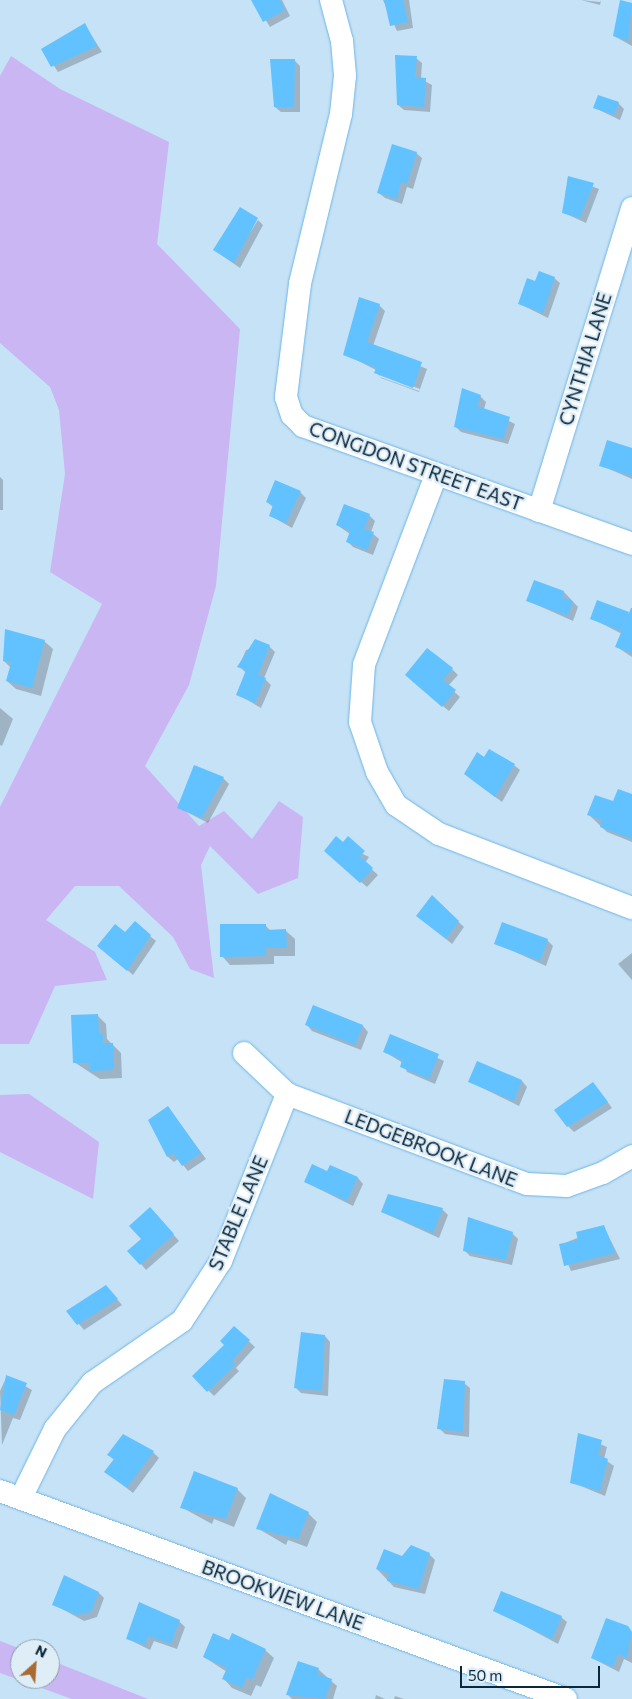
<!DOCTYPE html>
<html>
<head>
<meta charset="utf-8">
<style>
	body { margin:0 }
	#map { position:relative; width:632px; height:1699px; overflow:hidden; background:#c6e2f6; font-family:Commissioner,sans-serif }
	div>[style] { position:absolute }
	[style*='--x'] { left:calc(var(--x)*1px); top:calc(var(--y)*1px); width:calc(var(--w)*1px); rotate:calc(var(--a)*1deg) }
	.green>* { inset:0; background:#c9b6f3 }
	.shadow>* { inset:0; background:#0003 }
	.building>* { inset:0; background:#61c2ff }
	.roads { filter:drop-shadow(0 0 1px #6db6e6) drop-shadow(0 0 1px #6db6e6) }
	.minor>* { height:22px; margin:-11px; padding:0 11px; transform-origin:11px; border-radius:11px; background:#fff }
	span { translate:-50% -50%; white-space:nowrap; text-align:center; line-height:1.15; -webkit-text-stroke:4.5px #dfedf7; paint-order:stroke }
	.street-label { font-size:19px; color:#09283b }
	.north { position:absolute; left:10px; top:1639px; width:50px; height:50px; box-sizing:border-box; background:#dfedf7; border:1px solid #899eac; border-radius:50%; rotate:26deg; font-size:14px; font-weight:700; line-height:20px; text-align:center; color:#09283b }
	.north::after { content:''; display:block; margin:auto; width:18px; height:22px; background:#aa6a32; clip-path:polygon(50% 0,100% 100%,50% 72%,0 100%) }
	.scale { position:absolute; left:460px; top:1666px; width:140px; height:22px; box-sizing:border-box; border:2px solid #09283b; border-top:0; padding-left:6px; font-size:15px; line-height:18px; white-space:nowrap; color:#09283b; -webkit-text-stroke:4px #dfedf7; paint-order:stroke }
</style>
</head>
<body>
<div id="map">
	<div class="green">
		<div style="clip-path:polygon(11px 56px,60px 89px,169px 142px,157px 244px,240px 329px,216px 586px,189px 685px,145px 766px,199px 826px,224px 811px,252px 839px,279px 801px,303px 817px,298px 878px,258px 894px,210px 846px,201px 865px,214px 978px,190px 969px,173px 937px,119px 886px,75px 886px,46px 920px,95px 952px,107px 980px,55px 986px,29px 1044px,0 1044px,0 807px,102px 604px,50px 572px,65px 474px,59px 410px,50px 387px,0 343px,0 76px)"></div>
		<div style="clip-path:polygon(29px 1094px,99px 1142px,93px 1199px,0 1152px,0 1095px)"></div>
		<div style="clip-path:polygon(0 1641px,21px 1649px,20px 1679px,50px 1679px,50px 1660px,148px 1699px,72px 1699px,0 1673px)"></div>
	</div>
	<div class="shadow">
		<div style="clip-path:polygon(253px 0,282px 0,290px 16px,270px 27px)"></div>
		<div style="clip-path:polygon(383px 0,409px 0,413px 28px,397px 31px)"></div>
		<div style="clip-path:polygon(581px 0,600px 2px,601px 0,600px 5px)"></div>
		<div style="clip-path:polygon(621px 1px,632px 4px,632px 46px,614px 36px)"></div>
		<div style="clip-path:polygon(85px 25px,102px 52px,58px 72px,43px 49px)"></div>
		<div style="clip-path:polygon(416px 58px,422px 63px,421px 79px,432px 85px,430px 112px,404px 110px,398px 105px)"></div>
		<div style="clip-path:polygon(271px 60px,294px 60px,300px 66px,300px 112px,281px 112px,275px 107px)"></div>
		<div style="clip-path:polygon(618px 103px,624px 109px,620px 120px,595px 108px)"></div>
		<div style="clip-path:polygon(416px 153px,422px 158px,413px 189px,407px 187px,402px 204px,385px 198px,379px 193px)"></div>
		<div style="clip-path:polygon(568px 177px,599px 189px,586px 223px,564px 213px)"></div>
		<div style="clip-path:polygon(258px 220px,263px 225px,240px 268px,214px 250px,244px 242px)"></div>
		<div style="clip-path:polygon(554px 278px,560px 283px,548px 318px,520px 304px,536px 282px)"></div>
		<div style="clip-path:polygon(evenodd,379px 305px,385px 311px,373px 346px,427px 369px,419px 392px,381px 378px,376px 370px,345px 354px,379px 305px,380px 374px,420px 389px,419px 391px,380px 377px,380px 374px)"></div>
		<div style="clip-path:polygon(480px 396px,486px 402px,484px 409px,515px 424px,508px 444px,461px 432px,455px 426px)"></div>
		<div style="clip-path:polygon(632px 449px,632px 479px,600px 465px)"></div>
		<div style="clip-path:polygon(0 477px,3px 480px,3px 510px,0 510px)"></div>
		<div style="clip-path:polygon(300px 492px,306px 498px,292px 528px,271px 516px,274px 508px,267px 502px)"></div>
		<div style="clip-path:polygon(369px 515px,375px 521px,371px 532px,379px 539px,373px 555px,353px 547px,347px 541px,350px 534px,337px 525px)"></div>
		<div style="clip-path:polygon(564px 592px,578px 607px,573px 621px,528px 601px)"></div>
		<div style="clip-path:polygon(628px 613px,632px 617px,632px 657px,617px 647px,622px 634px,591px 618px)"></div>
		<div style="clip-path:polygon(44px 641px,53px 649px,41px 696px,16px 689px,7px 681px,11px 668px,4px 661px)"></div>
		<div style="clip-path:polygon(269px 646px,275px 652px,264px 678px,271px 685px,261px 708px,237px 694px,246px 673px,239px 666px,246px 650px)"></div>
		<div style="clip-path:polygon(452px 669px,458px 675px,448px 686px,460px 697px,449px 711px,412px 681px)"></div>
		<div style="clip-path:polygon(0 708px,13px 719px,2px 746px,0 745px)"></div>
		<div style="clip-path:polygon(485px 759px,514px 765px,520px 770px,502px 802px,471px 779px)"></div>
		<div style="clip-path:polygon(223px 778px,229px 784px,208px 823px,179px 808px)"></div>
		<div style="clip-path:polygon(632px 796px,632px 842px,607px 832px,589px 815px)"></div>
		<div style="clip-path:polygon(343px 844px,369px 857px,365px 863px,378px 875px,367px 887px,331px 856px)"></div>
		<div style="clip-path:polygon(432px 897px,464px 927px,452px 944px,418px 916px)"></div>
		<div style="clip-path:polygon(265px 925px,271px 931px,286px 931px,295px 939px,295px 956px,274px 956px,274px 964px,230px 965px,222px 956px)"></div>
		<div style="clip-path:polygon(125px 934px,150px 936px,156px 941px,133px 975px,105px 951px)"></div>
		<div style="clip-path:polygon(547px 940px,553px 946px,546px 966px,495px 943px)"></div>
		<div style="clip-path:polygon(632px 953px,632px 980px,618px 964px)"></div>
		<div style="clip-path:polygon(314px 1006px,363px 1026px,368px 1032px,361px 1050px,312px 1031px,307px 1025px)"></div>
		<div style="clip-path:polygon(97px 1015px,106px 1024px,107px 1039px,121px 1053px,122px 1078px,100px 1079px,74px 1062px)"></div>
		<div style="clip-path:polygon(391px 1036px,444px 1061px,435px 1084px,407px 1072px,403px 1063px,385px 1052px)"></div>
		<div style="clip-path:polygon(522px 1081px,527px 1087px,519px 1106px,470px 1082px)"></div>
		<div style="clip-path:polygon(598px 1089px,612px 1108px,574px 1132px,568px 1126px)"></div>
		<div style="clip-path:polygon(168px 1107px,206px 1159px,188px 1171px,178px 1159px,174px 1162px,168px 1157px,150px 1120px)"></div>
		<div style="clip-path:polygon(328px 1172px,358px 1178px,363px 1184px,353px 1206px,305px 1182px)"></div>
		<div style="clip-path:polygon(442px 1209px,448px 1215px,439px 1238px,382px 1212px)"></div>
		<div style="clip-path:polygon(156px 1214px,179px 1241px,146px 1270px,141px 1264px,143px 1239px)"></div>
		<div style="clip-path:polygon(604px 1227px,620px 1259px,571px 1271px,560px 1245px)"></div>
		<div style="clip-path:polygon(512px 1233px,518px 1239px,512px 1265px,470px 1256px,464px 1250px)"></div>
		<div style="clip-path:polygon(111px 1292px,122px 1305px,84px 1330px,68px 1311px)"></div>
		<div style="clip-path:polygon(234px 1328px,255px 1347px,236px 1368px,239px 1371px,214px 1396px,194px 1376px,226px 1345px)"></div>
		<div style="clip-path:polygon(325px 1336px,330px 1342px,328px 1396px,301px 1393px,295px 1387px)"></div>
		<div style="clip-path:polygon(7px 1376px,32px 1390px,20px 1420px,13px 1418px,2px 1445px,0 1391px)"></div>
		<div style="clip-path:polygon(464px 1383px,470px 1388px,469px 1437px,445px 1434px,439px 1428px)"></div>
		<div style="clip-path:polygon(579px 1435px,607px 1447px,604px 1459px,614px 1466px,605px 1496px,571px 1482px)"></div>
		<div style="clip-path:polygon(153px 1452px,159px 1458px,133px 1493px,106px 1472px,114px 1460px,109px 1455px)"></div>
		<div style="clip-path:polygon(237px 1489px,246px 1498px,234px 1527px,214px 1519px,212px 1524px,181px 1507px)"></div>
		<div style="clip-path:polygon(308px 1513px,317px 1522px,307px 1547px,288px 1540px,286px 1545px,257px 1528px)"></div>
		<div style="clip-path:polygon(429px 1554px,435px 1560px,425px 1594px,394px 1587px,377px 1569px,402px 1557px)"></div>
		<div style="clip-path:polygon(99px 1593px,104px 1598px,97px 1617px,84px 1621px,53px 1604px)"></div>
		<div style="clip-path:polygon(495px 1610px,561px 1617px,567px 1622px,558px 1644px)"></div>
		<div style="clip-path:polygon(607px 1619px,632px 1633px,632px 1663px,624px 1659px,619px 1672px,592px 1658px)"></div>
		<div style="clip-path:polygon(179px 1621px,185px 1627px,177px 1649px,154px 1641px,150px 1650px,128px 1639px)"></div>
		<div style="clip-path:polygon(229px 1642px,265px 1650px,274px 1658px,261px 1687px,256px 1685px,251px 1696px,232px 1688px,224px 1679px,227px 1672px,204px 1657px)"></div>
		<div style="clip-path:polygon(318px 1669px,337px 1686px,333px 1699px,292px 1699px,288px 1695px)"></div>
		<div style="clip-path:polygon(376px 1695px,385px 1699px,375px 1699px)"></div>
		<div style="clip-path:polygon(395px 1696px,404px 1699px,394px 1699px)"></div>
	</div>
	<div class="building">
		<div style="clip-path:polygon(251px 0,280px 0,285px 10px,263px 22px)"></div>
		<div style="clip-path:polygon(384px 0,403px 0,408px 22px,390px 26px)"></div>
		<div style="clip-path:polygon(620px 0,632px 3px,628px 41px,613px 36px)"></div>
		<div style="clip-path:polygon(85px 23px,97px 46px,51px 67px,41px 49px)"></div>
		<div style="clip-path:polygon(395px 55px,417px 56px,415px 77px,426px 78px,424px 107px,397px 105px)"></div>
		<div style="clip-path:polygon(270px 59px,295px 59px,294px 107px,274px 107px)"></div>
		<div style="clip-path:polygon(598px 95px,619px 102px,614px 115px,593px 108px)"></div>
		<div style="clip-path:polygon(392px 144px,417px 152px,407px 184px,401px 182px,397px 199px,377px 193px)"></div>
		<div style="clip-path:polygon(568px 176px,594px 183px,580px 218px,562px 213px)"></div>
		<div style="clip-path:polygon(240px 207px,258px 218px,234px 263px,213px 250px)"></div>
		<div style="clip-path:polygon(539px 271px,555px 277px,543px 313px,518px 304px,527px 278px,535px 281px)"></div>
		<div style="clip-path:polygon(359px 297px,380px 304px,367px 342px,422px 362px,413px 388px,374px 373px,376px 368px,343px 355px)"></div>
		<div style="clip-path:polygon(462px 388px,481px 395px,477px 406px,510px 417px,503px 439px,454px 427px)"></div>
		<div style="clip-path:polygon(607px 440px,632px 448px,632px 476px,599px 466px)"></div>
		<div style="clip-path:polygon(275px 480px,301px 491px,286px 523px,269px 516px,273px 505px,266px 502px)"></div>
		<div style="clip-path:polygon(344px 504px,370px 514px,364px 529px,374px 532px,367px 550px,346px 542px,350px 531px,336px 525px)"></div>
		<div style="clip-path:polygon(534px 580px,564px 591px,562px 597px,573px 601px,568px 616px,526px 601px)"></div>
		<div style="clip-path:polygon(597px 600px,629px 612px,621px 631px,590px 619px)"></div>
		<div style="clip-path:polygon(631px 608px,632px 608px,632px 653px,615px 647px)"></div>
		<div style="clip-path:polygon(5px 629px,45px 640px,32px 688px,6px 681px,11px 663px,3px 661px)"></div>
		<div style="clip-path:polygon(255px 639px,270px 645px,258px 675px,266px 678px,255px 703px,236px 695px,246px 670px,237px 667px)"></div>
		<div style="clip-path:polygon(427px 648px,453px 668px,443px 680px,456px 690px,442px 707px,405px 675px)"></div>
		<div style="clip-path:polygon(489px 749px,515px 764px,495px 797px,464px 774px,477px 752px,484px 757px)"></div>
		<div style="clip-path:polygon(194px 765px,224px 777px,202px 818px,177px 808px)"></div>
		<div style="clip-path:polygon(618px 789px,632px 794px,632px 839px,600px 827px,602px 820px,587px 815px,595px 795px,613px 801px)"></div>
		<div style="clip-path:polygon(336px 836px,343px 842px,348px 836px,365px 851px,360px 856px,373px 868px,360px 883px,324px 851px)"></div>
		<div style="clip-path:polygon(432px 895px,459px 921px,446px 939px,416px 916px)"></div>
		<div style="clip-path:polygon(135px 921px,151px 935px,127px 971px,97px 946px,115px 924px,125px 932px)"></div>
		<div style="clip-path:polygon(502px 922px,548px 939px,540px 961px,494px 944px)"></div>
		<div style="clip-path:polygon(220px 924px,266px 924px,266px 930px,286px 929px,287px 948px,266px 948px,266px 956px,220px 957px)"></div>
		<div style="clip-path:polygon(313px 1005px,363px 1025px,355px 1045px,305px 1025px)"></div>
		<div style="clip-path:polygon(98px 1014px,99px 1034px,103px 1034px,103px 1043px,113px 1043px,114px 1070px,90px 1071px,90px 1063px,73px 1063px,71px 1015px)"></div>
		<div style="clip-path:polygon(390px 1034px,439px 1054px,429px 1079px,400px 1067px,402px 1060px,383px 1052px)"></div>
		<div style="clip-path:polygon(477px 1061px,522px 1080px,514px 1101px,468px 1082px)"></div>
		<div style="clip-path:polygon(593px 1082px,608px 1102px,567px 1127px,554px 1110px)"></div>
		<div style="clip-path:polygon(168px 1106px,201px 1153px,182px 1166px,173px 1153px,167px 1157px,148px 1120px)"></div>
		<div style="clip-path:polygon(312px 1164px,327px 1171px,330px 1165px,358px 1177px,347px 1201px,304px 1182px)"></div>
		<div style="clip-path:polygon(388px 1194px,443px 1208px,433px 1233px,381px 1212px)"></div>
		<div style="clip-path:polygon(150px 1207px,174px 1234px,140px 1265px,127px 1251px,141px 1239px,129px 1226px)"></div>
		<div style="clip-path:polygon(468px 1217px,513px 1232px,506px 1260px,463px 1251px)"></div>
		<div style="clip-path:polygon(604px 1225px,615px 1253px,564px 1266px,559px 1244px,578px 1240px,576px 1232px)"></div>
		<div style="clip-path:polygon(106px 1285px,118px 1299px,77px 1325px,66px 1311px)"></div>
		<div style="clip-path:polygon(234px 1326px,250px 1340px,232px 1361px,235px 1365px,207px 1392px,192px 1376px,224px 1345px,220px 1341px)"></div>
		<div style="clip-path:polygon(301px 1332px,325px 1335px,322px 1391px,294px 1388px)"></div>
		<div style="clip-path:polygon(6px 1375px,27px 1383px,14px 1415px,0 1410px)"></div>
		<div style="clip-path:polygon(444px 1379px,465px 1381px,463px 1432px,437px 1429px)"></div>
		<div style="clip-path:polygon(578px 1433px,602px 1440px,598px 1455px,608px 1459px,600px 1491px,570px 1483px)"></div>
		<div style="clip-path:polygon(123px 1434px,154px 1451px,127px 1488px,104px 1472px,114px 1459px,107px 1455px)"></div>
		<div style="clip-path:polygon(194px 1471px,238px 1488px,226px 1519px,180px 1508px)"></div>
		<div style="clip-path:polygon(270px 1493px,309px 1512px,298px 1539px,256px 1529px)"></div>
		<div style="clip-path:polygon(411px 1545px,430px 1553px,419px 1589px,387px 1581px,389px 1574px,376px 1569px,384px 1549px,402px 1556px)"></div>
		<div style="clip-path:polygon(64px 1575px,99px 1592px,91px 1612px,77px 1615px,52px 1605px)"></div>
		<div style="clip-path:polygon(501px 1591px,562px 1616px,552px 1639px,493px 1611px)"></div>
		<div style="clip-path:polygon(139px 1602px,180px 1620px,171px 1644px,148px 1636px,145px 1645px,126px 1639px)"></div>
		<div style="clip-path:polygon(606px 1618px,628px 1626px,632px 1632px,627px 1658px,618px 1654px,613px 1667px,591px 1658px)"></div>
		<div style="clip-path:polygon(213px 1633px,229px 1640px,232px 1633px,266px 1649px,252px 1680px,247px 1677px,242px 1688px,222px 1679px,227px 1668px,203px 1657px)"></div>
		<div style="clip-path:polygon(298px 1661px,319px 1668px,317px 1674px,332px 1679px,325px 1699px,286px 1695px)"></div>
	</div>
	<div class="roads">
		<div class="minor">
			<div style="--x:331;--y:0;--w:42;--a:75"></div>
			<div style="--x:342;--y:41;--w:35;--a:85"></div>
			<div style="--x:345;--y:76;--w:38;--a:96"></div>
			<div style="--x:341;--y:114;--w:175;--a:103.6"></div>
			<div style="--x:300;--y:284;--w:114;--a:97.1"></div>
			<div style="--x:286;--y:397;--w:19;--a:72"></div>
			<div style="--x:292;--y:415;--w:16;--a:45"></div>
			<div style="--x:303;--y:426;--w:350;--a:19.7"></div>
			<div style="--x:436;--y:475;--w:203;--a:110.8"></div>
			<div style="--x:364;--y:665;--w:57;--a:94"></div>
			<div style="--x:360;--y:722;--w:53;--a:71.2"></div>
			<div style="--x:377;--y:772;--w:38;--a:60"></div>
			<div style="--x:396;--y:805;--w:52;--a:34"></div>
			<div style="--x:439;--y:834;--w:207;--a:21"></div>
			<div style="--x:539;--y:511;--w:317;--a:-72.9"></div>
			<div style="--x:244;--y:1053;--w:59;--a:43.6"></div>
			<div style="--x:287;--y:1094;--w:256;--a:20.6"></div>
			<div style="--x:527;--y:1184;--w:40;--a:2.9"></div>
			<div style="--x:567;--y:1186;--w:38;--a:-20"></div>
			<div style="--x:603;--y:1173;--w:34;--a:-30"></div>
			<div style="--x:0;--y:1491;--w:603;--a:20.18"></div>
			<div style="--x:21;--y:1498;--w:77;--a:-63.8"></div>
			<div style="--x:55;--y:1429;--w:59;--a:-51.2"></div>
			<div style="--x:92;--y:1383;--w:109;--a:-34.6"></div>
			<div style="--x:182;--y:1321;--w:72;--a:-57"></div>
			<div style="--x:221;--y:1261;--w:180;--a:-68.4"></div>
		</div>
	</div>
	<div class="street-label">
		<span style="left:585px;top:359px;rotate:-73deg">CYNTHIA LANE</span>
		<span style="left:416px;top:466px;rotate:20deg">CONGDON STREET EAST</span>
		<span style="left:431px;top:1148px;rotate:21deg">LEDGEBROOK LANE</span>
		<span style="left:238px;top:1213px;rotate:-67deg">STABLE LANE</span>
		<span style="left:283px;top:1595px;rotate:20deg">BROOKVIEW LANE</span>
	</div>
	<div class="north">N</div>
	<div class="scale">50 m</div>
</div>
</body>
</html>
